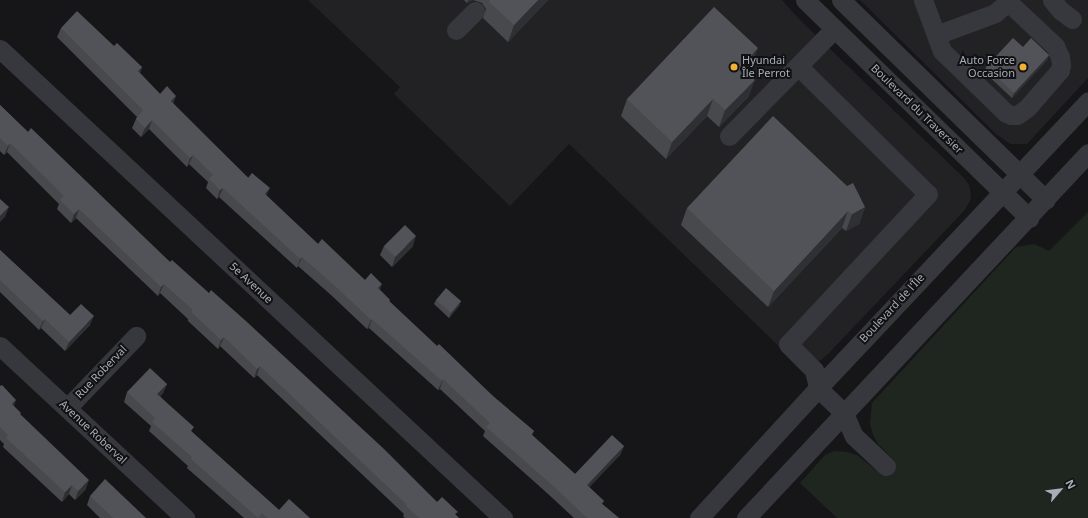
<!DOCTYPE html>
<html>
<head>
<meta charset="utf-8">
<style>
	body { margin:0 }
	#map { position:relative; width:1088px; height:518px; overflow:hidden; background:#161618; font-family:"Noto Sans",sans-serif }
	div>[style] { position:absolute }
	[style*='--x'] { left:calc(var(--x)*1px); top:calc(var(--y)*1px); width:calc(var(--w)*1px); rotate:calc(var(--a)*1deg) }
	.built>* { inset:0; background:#222225 }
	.green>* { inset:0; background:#1e261f }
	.minor>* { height:19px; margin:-9.5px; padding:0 9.5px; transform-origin:9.5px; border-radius:9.5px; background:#37383d }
	.wall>* { inset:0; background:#47494d }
	.shaded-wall>* { inset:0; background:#2f3033 }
	.building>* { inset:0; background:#525359 }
	.dots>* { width:11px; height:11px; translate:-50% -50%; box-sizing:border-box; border:2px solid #111113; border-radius:50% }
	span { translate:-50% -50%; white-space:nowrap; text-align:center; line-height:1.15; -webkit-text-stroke:4px #111113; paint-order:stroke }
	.poi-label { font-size:11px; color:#a8adb8 }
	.left { translate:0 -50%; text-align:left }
	.right { translate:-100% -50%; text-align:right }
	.street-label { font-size:11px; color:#a8adb8 }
	.north { position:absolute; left:1040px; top:470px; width:40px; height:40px; -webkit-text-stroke:3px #111113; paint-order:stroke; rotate:62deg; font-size:11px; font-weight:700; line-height:16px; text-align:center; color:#a8adb8 }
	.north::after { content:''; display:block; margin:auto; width:14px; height:18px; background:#a8adb8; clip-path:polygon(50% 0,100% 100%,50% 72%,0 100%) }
</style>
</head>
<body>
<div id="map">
	<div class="built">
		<div style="clip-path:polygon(308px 0,782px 0,800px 20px,965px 179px,969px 185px,971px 194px,970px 201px,964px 211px,829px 353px,821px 360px,813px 363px,787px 354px,569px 144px,510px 206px,394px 94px,400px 87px)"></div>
		<div style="clip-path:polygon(860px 0,1088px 0,1088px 78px,1027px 144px,1010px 144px,996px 134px)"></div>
	</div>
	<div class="green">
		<div style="clip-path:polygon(1088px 212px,1088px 518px,837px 518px,800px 483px,825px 455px,834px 451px,847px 452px,857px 455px,881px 474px,894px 460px,878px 444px,873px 435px,870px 424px,872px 403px,1016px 247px,1034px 244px,1049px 251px)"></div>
	</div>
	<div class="minor">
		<div style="--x:805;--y:0;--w:313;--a:44.2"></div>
		<div style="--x:841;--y:0;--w:286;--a:44.3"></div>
		<div style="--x:923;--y:0;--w:54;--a:69.6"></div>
		<div style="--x:942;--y:51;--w:89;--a:44.1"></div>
		<div style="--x:1006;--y:113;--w:5;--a:22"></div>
		<div style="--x:1011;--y:115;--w:6;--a:0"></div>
		<div style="--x:1017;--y:115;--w:12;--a:-35"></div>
		<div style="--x:1027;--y:108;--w:50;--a:-49"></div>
		<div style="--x:1060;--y:70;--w:5;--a:-79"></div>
		<div style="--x:1061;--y:65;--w:8;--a:-97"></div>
		<div style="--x:1060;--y:57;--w:12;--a:-114"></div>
		<div style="--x:1055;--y:46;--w:67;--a:-136.8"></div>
		<div style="--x:1052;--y:0;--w:13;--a:51"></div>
		<div style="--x:1060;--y:10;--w:15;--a:37"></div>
		<div style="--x:456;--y:30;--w:27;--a:-45"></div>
		<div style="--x:936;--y:35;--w:63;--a:-20.4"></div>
		<div style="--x:995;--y:13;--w:17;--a:-40"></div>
		<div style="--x:0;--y:49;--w:688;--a:43"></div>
		<div style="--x:798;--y:66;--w:182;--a:44.6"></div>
		<div style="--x:928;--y:194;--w:205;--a:133"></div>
		<div style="--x:788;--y:344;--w:37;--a:45"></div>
		<div style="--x:814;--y:370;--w:18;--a:77"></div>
		<div style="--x:818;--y:388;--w:36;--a:44"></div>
		<div style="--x:844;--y:413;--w:25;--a:67"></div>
		<div style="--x:854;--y:436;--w:44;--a:43.2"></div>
		<div style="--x:729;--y:136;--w:150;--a:-45.5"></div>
		<div style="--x:0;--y:346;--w:253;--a:42.9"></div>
		<div style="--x:67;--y:408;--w:100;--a:-46.2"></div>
		<div style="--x:699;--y:518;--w:176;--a:-47.5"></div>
		<div style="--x:818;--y:388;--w:394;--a:-46.7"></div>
		<div style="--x:746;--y:518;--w:500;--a:-46.86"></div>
	</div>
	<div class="wall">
		<div style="clip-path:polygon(464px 0,548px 0,508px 42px,483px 18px,486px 9px,482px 3px,473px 0,467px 3px)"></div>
		<div style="clip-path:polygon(61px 28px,114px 46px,142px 67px,140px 73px,160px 94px,173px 104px,267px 196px,318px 244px,365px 280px,380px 290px,390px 300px,389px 301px,437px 346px,494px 397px,534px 431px,532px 435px,575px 474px,624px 446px,620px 455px,589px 487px,604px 501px,602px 504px,619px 518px,574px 518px,547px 493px,483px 436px,485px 431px,440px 389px,438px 390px,369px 328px,367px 329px,331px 295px,298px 266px,297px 268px,219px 197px,217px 199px,206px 188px,208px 182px,189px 164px,187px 167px,149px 129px,141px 137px,132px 128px,136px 119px,137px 117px,57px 37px)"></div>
		<div style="clip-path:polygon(1023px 47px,1049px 55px,1047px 60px,1012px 98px,984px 72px,986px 67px)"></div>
		<div style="clip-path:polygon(752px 65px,746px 72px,749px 96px,719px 127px,707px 116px,666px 159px,621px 116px,627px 99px)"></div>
		<div style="clip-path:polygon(0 105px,28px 132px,170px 262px,437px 502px,459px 518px,405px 518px,403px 516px,404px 514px,257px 375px,254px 378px,220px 346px,218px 349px,188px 321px,188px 319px,160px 293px,158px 296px,76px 218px,71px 223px,57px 209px,59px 204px,7px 152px,4px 155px,0 151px)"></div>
		<div style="clip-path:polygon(865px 207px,859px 224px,846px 231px,842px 228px,768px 307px,681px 225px,687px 208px)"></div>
		<div style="clip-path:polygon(384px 246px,413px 246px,392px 267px,380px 255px)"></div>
		<div style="clip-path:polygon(0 250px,70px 315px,90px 325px,65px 351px,41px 328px,39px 330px,0 292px)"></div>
		<div style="clip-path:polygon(436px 300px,461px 301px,459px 306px,449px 318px,434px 304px)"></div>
		<div style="clip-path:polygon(167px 384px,163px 393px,160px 396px,192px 432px,279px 510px,310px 518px,244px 518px,187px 468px,188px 466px,149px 431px,151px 426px,124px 402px,127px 392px)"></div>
		<div style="clip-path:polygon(0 386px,20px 415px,86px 489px,75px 500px,69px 494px,62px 502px,3px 447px,4px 444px,0 440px)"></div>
		<div style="clip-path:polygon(90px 496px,146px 518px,100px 518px,87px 505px)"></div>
	</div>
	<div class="shaded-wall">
		<div style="clip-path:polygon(468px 0,473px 0,467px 3px)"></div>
		<div style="clip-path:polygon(538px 0,548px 0,508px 42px,514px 25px)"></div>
		<div style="clip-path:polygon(758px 48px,752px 65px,735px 85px,741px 68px)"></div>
		<div style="clip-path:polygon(1049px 55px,1047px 60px,1012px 98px,1014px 93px)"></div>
		<div style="clip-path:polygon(142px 67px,139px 76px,138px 71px)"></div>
		<div style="clip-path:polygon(755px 80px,749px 96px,719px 127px,725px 110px)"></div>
		<div style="clip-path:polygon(176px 96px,173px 105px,171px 101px)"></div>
		<div style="clip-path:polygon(713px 99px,707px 116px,666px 159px,672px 142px)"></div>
		<div style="clip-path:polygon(152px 120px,149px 129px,141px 137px,145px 128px)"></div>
		<div style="clip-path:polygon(10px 143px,7px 152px,4px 155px,8px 146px)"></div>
		<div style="clip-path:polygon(193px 155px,189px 164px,187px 167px,190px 158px)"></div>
		<div style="clip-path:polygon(223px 188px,219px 197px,217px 199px,220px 190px)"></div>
		<div style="clip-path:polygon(270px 188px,266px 197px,265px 194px)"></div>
		<div style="clip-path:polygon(9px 207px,5px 217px,0 222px,0 216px)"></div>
		<div style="clip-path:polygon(865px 207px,859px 224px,846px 231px,852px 214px)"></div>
		<div style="clip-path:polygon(79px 209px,76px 218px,71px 223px,74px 214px)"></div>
		<div style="clip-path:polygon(848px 211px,842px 228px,768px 307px,774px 291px)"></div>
		<div style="clip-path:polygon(416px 236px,413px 246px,392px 267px,395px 257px)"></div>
		<div style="clip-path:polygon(302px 257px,298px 266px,297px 268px,300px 259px)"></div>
		<div style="clip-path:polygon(164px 284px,160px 293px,158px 296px,161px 287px)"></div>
		<div style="clip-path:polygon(382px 284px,379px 293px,378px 288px)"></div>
		<div style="clip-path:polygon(461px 301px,459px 306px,449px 318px,451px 313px)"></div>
		<div style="clip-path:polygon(94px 316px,90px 325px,65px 351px,69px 342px)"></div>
		<div style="clip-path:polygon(45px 319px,41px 328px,39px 330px,43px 321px)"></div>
		<div style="clip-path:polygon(372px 319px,369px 328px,367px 329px,371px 320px)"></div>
		<div style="clip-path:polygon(224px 337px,220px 346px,218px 349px,221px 340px)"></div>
		<div style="clip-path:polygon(260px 366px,257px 375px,254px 378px,257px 369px)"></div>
		<div style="clip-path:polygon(443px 379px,440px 389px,438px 390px,442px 381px)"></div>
		<div style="clip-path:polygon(167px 384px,163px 393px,154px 403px,157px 394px)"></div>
		<div style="clip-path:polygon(16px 400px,13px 409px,12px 404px)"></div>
		<div style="clip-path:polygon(624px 446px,620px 455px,583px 494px,587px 485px)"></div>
		<div style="clip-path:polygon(89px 480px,86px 489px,75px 500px,78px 491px)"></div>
		<div style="clip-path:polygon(72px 485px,69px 494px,62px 502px,65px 492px)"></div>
	</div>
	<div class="building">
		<div style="clip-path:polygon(490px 0,538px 0,514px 25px,489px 2px)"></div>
		<div style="clip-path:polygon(714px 7px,758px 48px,741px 68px,755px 80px,725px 110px,713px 99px,672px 142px,627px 99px)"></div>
		<div style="clip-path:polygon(77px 11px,114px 46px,117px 43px,142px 67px,138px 71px,160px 94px,167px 86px,176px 96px,171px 101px,248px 178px,252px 173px,270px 188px,265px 194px,318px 244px,322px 239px,365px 280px,371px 273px,382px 284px,378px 288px,390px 300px,389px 301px,437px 346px,439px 344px,494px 397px,534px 431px,531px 434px,575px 474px,612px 435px,624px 446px,587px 485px,604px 501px,601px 503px,619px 518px,587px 518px,551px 484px,486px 427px,490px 423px,443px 379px,442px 381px,372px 319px,371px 320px,335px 286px,302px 257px,300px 259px,223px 188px,220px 190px,209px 179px,213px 175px,193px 155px,190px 158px,152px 120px,145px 128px,136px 119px,143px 110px,61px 28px)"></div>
		<div style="clip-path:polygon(1013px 38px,1023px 47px,1031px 38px,1049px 55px,1014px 93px,986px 67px)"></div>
		<div style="clip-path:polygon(0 105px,28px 132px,31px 128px,170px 262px,172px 260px,209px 293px,211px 290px,247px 322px,384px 449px,437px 502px,442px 497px,458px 512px,455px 514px,459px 518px,419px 518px,406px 506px,407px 505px,260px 366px,257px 369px,224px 337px,221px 340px,191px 312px,193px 310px,164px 284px,161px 287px,79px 209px,74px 214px,60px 200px,64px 196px,10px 143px,8px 146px,0 138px)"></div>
		<div style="clip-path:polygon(773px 116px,847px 186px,853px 183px,865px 207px,852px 214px,848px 211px,774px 291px,687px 208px)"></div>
		<div style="clip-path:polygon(0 199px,9px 207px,0 216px)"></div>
		<div style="clip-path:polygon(405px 225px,416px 236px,395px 257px,384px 246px)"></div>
		<div style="clip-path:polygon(0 250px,70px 315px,81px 304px,94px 316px,69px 342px,45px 319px,43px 321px,0 280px)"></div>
		<div style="clip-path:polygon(446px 288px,461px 301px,451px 313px,436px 300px)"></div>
		<div style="clip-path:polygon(150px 368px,167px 384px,157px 394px,194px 427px,191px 431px,279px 510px,289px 499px,310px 518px,267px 518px,262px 513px,258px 518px,191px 459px,192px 457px,152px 422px,155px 418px,127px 392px)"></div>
		<div style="clip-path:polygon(2px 385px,16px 400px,12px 404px,21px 413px,20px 414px,89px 480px,78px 491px,72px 485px,65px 492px,6px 438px,8px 435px,0 427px,0 386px)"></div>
		<div style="clip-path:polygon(105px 479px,146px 518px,113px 518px,90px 496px)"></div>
	</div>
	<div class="dots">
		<div style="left:734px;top:67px;background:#f2b134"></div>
		<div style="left:1023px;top:67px;background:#f2b134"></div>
	</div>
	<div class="poi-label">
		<span class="left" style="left:742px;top:67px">Hyundai<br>Île Perrot</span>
		<span class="right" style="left:1015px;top:67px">Auto Force<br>Occasion</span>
	</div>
	<div class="street-label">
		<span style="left:917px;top:109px;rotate:44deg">Boulevard du Traversier</span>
		<span style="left:251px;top:283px;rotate:43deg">5e Avenue</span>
		<span style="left:892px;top:308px;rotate:-47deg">Boulevard de l'Île</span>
		<span style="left:101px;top:372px;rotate:-46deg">Rue Roberval</span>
		<span style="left:93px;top:432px;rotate:43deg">Avenue Roberval</span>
	</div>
	<div class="north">N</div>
</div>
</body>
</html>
